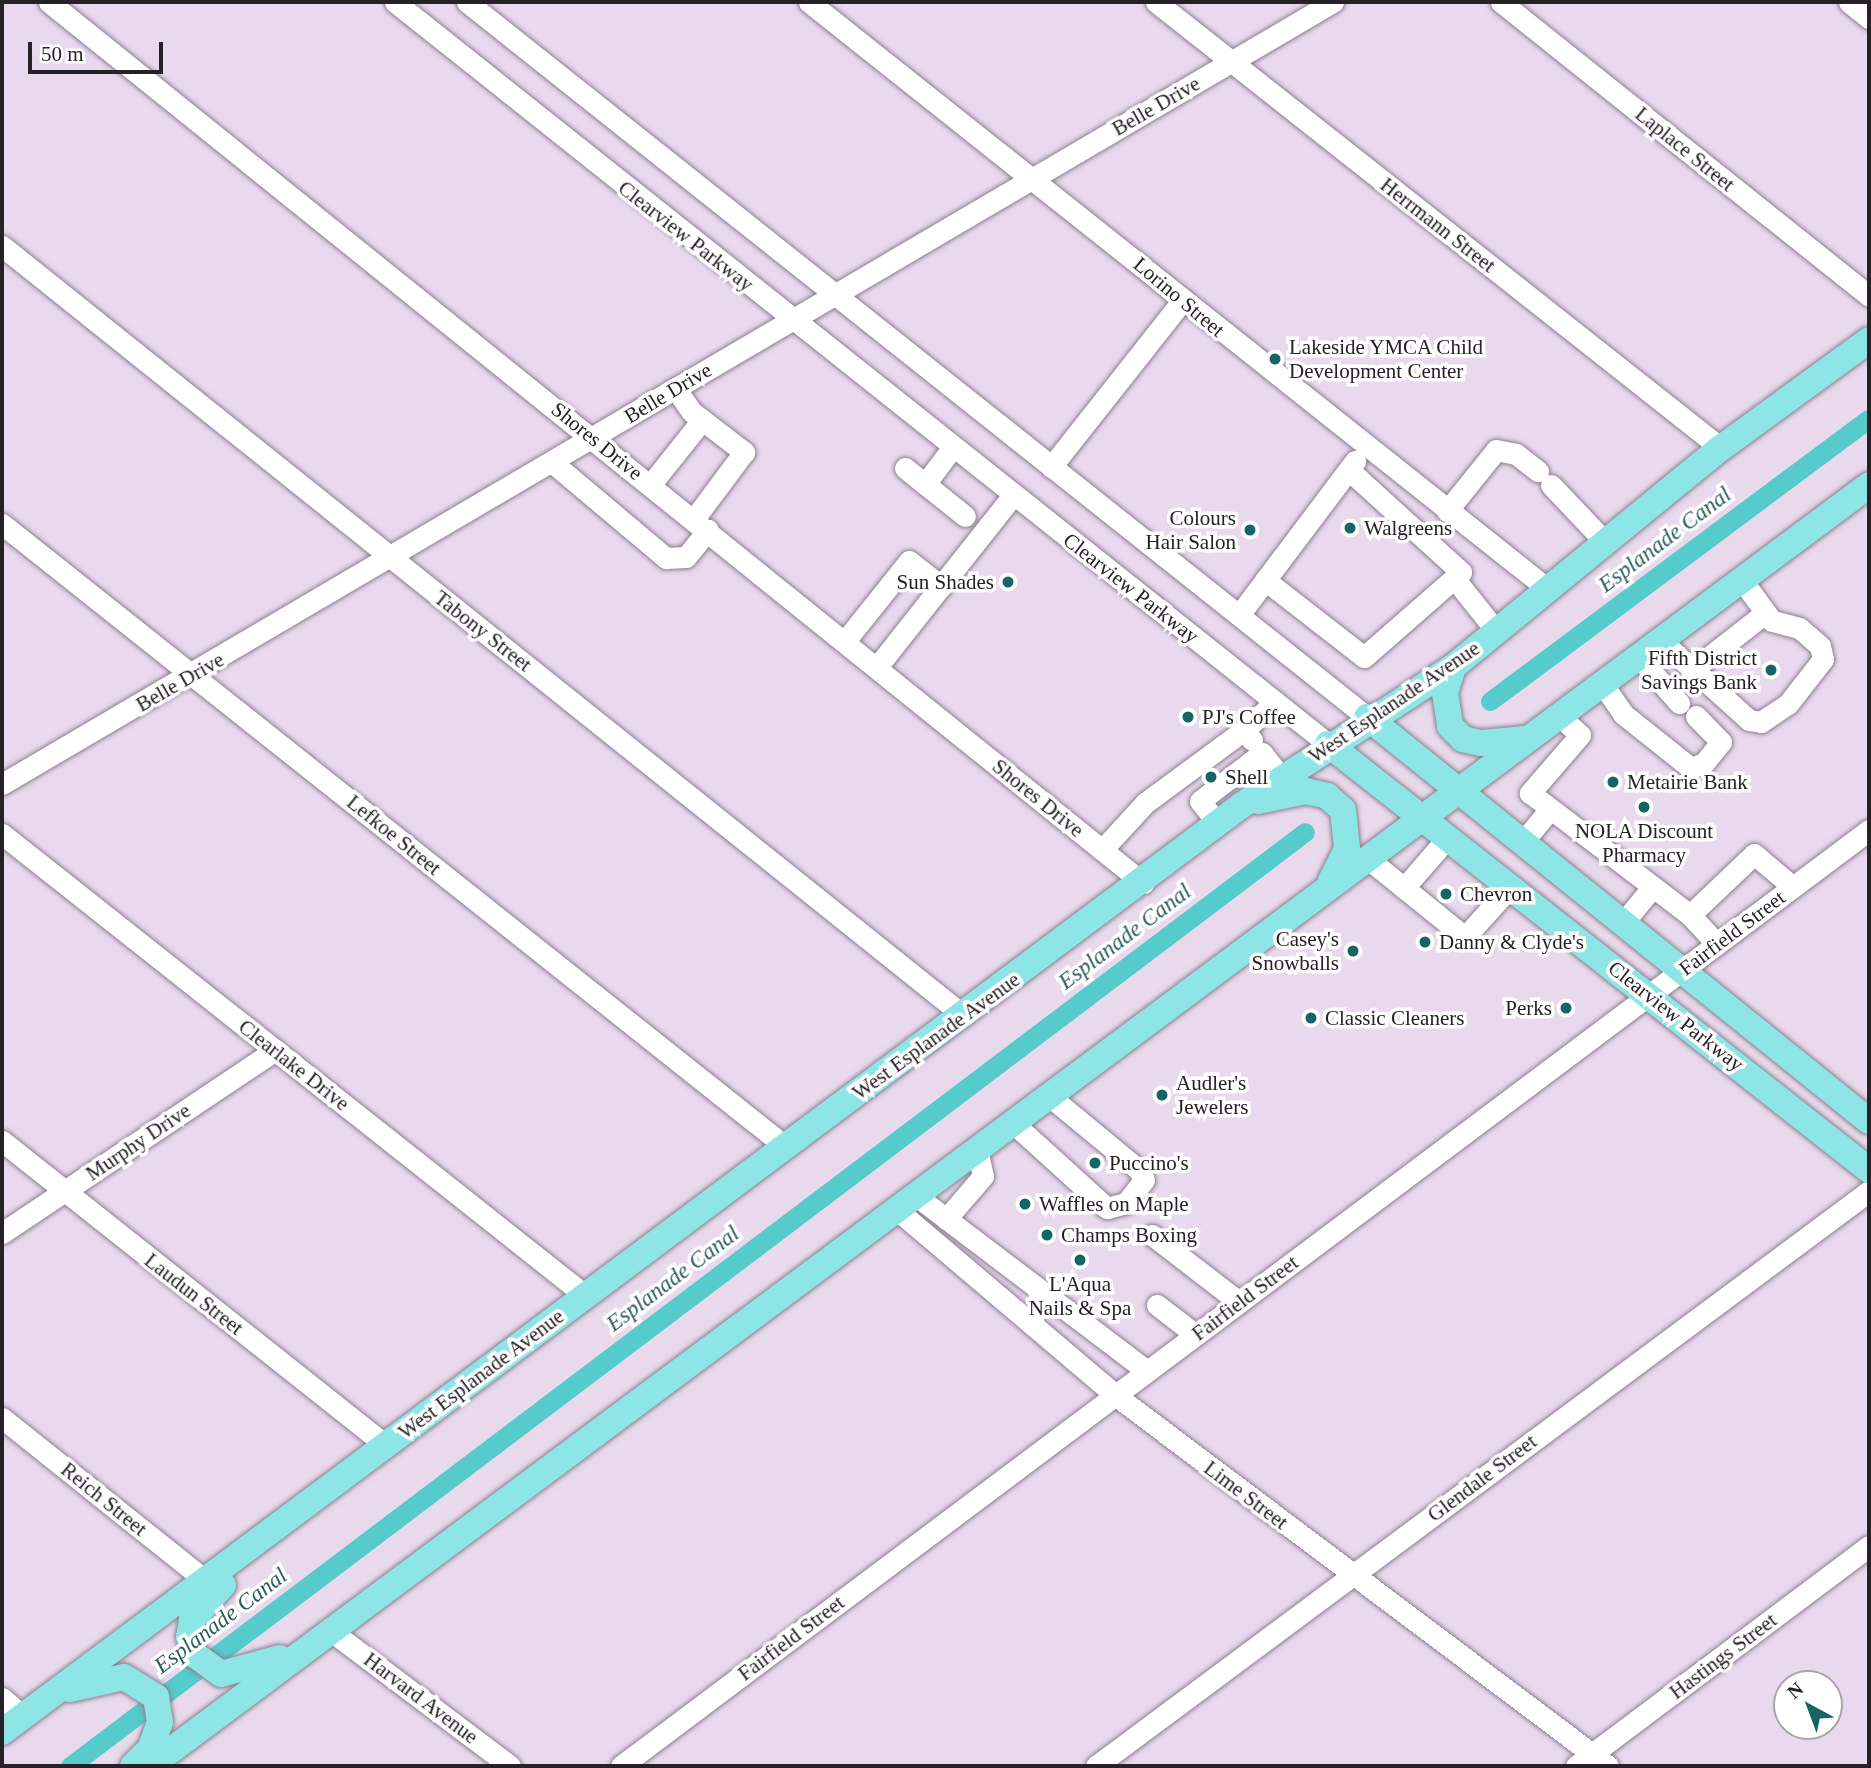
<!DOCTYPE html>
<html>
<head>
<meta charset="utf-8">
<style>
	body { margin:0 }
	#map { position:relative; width:1871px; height:1768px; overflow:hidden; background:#e8d9ec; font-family:"Times New Roman",serif }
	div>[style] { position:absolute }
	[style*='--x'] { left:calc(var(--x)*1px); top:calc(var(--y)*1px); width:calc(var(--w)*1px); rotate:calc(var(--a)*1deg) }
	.canal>* { height:19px; margin:-9.5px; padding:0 9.5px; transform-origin:9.5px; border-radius:9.5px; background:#55cbcc }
	.roads { filter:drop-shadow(0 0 2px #8c7f90) drop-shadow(0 0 2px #8c7f90) }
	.minor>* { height:21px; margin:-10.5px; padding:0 10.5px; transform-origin:10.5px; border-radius:10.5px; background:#fff }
	.major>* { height:26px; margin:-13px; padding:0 13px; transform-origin:13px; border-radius:13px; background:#8de5e6 }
	.dots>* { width:19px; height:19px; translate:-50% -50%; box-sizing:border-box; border:4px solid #fff; border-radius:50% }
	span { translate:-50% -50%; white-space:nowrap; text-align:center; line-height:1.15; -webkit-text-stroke:7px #fff; paint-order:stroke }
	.street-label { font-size:21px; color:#262027 }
	.poi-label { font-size:21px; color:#262027 }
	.left { translate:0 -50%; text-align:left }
	.right { translate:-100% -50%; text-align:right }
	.water-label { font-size:23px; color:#2b5d5e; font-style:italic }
	.frame { position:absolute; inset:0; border:4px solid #262027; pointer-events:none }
	.north { position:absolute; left:1773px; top:1670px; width:70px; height:70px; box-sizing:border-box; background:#fff; border:2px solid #a8a6a9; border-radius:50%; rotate:319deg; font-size:19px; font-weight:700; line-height:28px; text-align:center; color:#262027 }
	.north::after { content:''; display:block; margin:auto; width:24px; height:32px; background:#166566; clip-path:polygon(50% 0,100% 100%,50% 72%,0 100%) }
	.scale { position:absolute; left:28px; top:42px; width:135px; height:32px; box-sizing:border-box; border:4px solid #262027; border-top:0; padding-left:9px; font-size:21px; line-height:24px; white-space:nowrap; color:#262027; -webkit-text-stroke:5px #fff; paint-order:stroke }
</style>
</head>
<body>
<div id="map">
	<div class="canal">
		<div style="--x:1490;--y:701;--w:472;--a:-36.7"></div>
		<div style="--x:70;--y:1766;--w:1548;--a:-37.1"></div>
	</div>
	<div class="roads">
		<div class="minor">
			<div style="--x:49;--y:2;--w:1405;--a:38.84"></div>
			<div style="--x:395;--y:2;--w:1192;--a:38.49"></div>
			<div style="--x:467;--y:2;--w:1149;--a:38.47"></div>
			<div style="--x:809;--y:2;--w:945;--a:38.47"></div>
			<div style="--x:1156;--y:2;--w:720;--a:38.29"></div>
			<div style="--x:1501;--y:2;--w:471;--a:38.6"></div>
			<div style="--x:1849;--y:2;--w:26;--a:39"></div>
			<div style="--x:2;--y:246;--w:1232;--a:38.67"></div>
			<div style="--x:675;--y:388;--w:29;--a:55"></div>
			<div style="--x:692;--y:412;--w:66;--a:37.6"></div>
			<div style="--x:744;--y:452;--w:84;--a:126.7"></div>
			<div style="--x:953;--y:447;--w:46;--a:127.1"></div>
			<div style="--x:925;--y:484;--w:51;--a:38.7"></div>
			<div style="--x:553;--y:463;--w:148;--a:40.1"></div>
			<div style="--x:666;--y:558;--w:20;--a:-3"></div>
			<div style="--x:686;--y:557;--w:35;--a:-51"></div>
			<div style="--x:1051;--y:467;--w:213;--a:-51.7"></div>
			<div style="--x:905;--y:468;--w:26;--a:39"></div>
			<div style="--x:651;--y:484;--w:82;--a:-51.4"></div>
			<div style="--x:1551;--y:485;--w:80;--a:46.5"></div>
			<div style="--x:1447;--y:511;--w:78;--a:-51.2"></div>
			<div style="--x:1496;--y:450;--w:20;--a:11"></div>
			<div style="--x:1516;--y:454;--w:28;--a:38"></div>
			<div style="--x:2;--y:524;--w:1001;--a:38.47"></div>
			<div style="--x:1454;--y:578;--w:69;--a:51.5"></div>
			<div style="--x:1265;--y:580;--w:125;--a:37.9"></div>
			<div style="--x:1364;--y:657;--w:129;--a:-41.2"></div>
			<div style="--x:1461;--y:572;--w:151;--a:-137.7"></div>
			<div style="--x:941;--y:586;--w:116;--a:-51.6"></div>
			<div style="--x:1239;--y:615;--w:193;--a:-53"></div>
			<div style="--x:1659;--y:639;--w:121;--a:42"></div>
			<div style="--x:1749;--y:720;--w:12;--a:9"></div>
			<div style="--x:1761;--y:722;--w:32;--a:-34"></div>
			<div style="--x:1788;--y:704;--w:57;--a:-52.1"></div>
			<div style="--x:1823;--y:659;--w:13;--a:-103"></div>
			<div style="--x:1820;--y:646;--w:28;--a:-139"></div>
			<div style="--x:1799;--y:628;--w:28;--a:-165"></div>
			<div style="--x:1772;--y:621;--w:52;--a:-126.4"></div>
			<div style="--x:845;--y:641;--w:102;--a:-51.3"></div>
			<div style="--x:909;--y:561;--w:41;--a:38"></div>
			<div style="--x:941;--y:586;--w:103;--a:128.3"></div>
			<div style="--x:1637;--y:655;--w:64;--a:48.8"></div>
			<div style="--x:1691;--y:671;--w:94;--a:-38.1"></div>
			<div style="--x:1601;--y:682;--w:39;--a:55"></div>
			<div style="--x:1623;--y:714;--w:87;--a:38.5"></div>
			<div style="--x:1691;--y:768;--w:14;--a:-21"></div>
			<div style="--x:1704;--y:763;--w:27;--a:-51"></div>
			<div style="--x:1721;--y:742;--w:36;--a:-134"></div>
			<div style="--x:1557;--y:714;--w:31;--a:42"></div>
			<div style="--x:1580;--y:735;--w:77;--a:130.8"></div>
			<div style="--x:1530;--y:793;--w:201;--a:37.3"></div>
			<div style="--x:1252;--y:740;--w:13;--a:-129"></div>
			<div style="--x:1244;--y:730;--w:42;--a:-42.1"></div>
			<div style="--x:2;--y:784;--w:1544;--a:-30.44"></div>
			<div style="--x:1218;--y:824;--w:29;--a:-128"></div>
			<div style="--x:1200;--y:801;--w:78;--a:-37.7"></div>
			<div style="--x:1262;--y:753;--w:31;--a:52"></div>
			<div style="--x:2;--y:834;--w:745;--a:38.35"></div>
			<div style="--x:1522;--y:843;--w:44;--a:-50.5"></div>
			<div style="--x:1102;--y:850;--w:64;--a:-47.5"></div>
			<div style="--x:1145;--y:803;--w:123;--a:-36.4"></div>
			<div style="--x:1367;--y:858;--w:126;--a:38.9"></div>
			<div style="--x:1465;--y:937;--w:69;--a:-48"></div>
			<div style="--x:1404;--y:888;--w:67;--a:-49.2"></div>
			<div style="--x:1623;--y:923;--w:43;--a:-50.7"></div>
			<div style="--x:1717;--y:944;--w:40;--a:-133"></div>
			<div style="--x:1690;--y:915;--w:88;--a:-43.6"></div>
			<div style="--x:1754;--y:854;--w:51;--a:40.2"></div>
			<div style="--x:1012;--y:1122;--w:128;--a:42.2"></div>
			<div style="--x:1107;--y:1208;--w:20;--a:-15"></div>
			<div style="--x:1126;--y:1203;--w:29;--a:-52"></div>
			<div style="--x:1144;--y:1180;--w:11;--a:-117"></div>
			<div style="--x:1139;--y:1170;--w:118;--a:-140.5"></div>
			<div style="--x:2;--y:1141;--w:491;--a:38.4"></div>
			<div style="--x:915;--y:1195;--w:291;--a:37.2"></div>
			<div style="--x:896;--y:1209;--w:287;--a:40.3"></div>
			<div style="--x:1115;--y:1395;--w:617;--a:36.96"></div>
			<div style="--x:946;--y:1219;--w:57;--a:-49.3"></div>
			<div style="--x:983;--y:1176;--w:28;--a:-103"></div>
			<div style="--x:2;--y:1233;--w:329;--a:-33.8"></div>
			<div style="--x:1152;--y:1235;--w:110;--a:37.6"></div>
			<div style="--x:1157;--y:1305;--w:49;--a:37.6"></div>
			<div style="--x:2;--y:1418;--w:260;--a:38.6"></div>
			<div style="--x:331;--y:1631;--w:224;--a:37"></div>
			<div style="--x:2;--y:1698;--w:28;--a:41"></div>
			<div style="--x:621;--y:1766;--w:1560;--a:-36.87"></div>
			<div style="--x:1096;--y:1766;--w:963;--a:-36.64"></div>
			<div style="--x:1576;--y:1766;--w:366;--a:-36.9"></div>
		</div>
		<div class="major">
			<div style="--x:1453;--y:667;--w:27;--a:107"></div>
			<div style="--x:1445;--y:693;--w:33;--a:81"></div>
			<div style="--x:1450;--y:726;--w:18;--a:45"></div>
			<div style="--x:1463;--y:739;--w:18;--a:13"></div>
			<div style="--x:1481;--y:743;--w:43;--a:-5.3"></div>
			<div style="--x:1367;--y:717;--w:644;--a:38.83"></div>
			<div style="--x:1328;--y:744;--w:689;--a:38.22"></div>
			<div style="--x:1258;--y:801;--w:49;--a:-11.8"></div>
			<div style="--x:1306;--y:791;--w:22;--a:13"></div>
			<div style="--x:1327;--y:796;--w:21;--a:41"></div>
			<div style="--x:1343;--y:810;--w:39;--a:84"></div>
			<div style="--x:1347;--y:849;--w:36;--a:117"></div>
			<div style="--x:223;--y:1585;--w:47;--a:131.5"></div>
			<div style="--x:192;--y:1620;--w:17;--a:100"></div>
			<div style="--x:189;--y:1637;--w:19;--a:72"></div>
			<div style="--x:195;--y:1655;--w:32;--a:36"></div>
			<div style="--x:221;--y:1674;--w:61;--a:-15.2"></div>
			<div style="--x:70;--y:1689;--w:55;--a:-12.5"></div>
			<div style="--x:124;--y:1677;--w:38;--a:32"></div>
			<div style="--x:156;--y:1697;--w:25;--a:81"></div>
			<div style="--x:160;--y:1722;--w:29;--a:110"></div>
			<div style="--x:150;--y:1749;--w:24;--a:135"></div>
			<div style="--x:2;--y:1732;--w:1548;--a:-36.78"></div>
			<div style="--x:1242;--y:805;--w:252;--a:-33.2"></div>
			<div style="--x:1453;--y:667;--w:346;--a:-39.3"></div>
			<div style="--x:1721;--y:448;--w:183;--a:-36.1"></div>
			<div style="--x:150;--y:1766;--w:2144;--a:-36.69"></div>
		</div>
	</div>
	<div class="dots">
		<div style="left:1275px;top:359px;background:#166566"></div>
		<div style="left:1350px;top:528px;background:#166566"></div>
		<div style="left:1250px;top:530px;background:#166566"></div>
		<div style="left:1008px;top:582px;background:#166566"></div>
		<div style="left:1771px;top:670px;background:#166566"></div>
		<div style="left:1188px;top:717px;background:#166566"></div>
		<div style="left:1211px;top:777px;background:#166566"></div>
		<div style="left:1613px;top:782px;background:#166566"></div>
		<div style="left:1644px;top:807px;background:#166566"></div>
		<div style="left:1446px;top:894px;background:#166566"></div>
		<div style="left:1425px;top:942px;background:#166566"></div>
		<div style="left:1353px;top:951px;background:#166566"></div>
		<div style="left:1566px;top:1008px;background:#166566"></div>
		<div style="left:1311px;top:1018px;background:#166566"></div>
		<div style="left:1162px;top:1095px;background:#166566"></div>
		<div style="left:1095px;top:1163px;background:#166566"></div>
		<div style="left:1025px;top:1204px;background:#166566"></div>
		<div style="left:1047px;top:1235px;background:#166566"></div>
		<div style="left:1080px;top:1260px;background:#166566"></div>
	</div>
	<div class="street-label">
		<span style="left:1156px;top:106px;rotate:-30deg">Belle Drive</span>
		<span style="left:1685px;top:149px;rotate:39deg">Laplace Street</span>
		<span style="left:1438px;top:225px;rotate:38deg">Herrmann Street</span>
		<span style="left:686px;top:236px;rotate:38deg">Clearview Parkway</span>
		<span style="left:1179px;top:297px;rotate:40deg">Lorino Street</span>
		<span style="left:668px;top:393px;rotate:-31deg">Belle Drive</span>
		<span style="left:597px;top:441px;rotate:39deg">Shores Drive</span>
		<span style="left:1131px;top:588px;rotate:38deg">Clearview Parkway</span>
		<span style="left:483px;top:631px;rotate:38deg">Tabony Street</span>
		<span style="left:180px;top:682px;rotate:-30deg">Belle Drive</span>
		<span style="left:1394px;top:702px;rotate:-34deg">West Esplanade Avenue</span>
		<span style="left:1038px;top:798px;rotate:39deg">Shores Drive</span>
		<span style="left:394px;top:835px;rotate:39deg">Lefkoe Street</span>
		<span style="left:1732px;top:933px;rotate:-37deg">Fairfield Street</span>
		<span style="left:1676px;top:1016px;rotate:38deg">Clearview Parkway</span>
		<span style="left:936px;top:1036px;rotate:-36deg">West Esplanade Avenue</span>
		<span style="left:294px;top:1065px;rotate:38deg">Clearlake Drive</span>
		<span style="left:138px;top:1142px;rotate:-34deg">Murphy Drive</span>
		<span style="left:194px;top:1294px;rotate:38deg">Laudun Street</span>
		<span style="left:1245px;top:1298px;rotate:-37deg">Fairfield Street</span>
		<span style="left:481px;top:1374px;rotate:-37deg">West Esplanade Avenue</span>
		<span style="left:1482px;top:1478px;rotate:-37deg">Glendale Street</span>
		<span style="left:1246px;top:1495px;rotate:37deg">Lime Street</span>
		<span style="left:104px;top:1499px;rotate:39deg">Reich Street</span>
		<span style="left:791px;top:1638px;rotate:-37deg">Fairfield Street</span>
		<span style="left:1723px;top:1656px;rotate:-37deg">Hastings Street</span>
		<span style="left:421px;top:1698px;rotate:37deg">Harvard Avenue</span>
	</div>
	<div class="poi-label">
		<span class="left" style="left:1289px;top:359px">Lakeside YMCA Child<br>Development Center</span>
		<span class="right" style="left:1236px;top:530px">Colours<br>Hair Salon</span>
		<span class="left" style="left:1364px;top:528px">Walgreens</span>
		<span class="right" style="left:994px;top:582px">Sun Shades</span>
		<span class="right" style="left:1757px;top:670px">Fifth District<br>Savings Bank</span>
		<span class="left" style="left:1202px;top:717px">PJ's Coffee</span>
		<span class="left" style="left:1225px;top:777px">Shell</span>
		<span class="left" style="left:1627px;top:782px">Metairie Bank</span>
		<span style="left:1644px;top:843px">NOLA Discount<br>Pharmacy</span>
		<span class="left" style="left:1460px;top:894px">Chevron</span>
		<span class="right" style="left:1339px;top:951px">Casey's<br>Snowballs</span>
		<span class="left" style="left:1439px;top:942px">Danny &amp; Clyde's</span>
		<span class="right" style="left:1552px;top:1008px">Perks</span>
		<span class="left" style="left:1325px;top:1018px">Classic Cleaners</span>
		<span class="left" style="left:1176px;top:1095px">Audler's<br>Jewelers</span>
		<span class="left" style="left:1109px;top:1163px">Puccino's</span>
		<span class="left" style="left:1039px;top:1204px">Waffles on Maple</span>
		<span class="left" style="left:1061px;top:1235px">Champs Boxing</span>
		<span style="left:1080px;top:1296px">L'Aqua<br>Nails &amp; Spa</span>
	</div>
	<div class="water-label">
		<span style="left:1665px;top:540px;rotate:-37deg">Esplanade Canal</span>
		<span style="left:1125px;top:937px;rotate:-37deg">Esplanade Canal</span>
		<span style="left:673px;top:1279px;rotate:-37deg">Esplanade Canal</span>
		<span style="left:221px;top:1621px;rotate:-37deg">Esplanade Canal</span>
	</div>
	<div class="frame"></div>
	<div class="north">N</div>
	<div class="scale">50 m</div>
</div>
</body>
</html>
